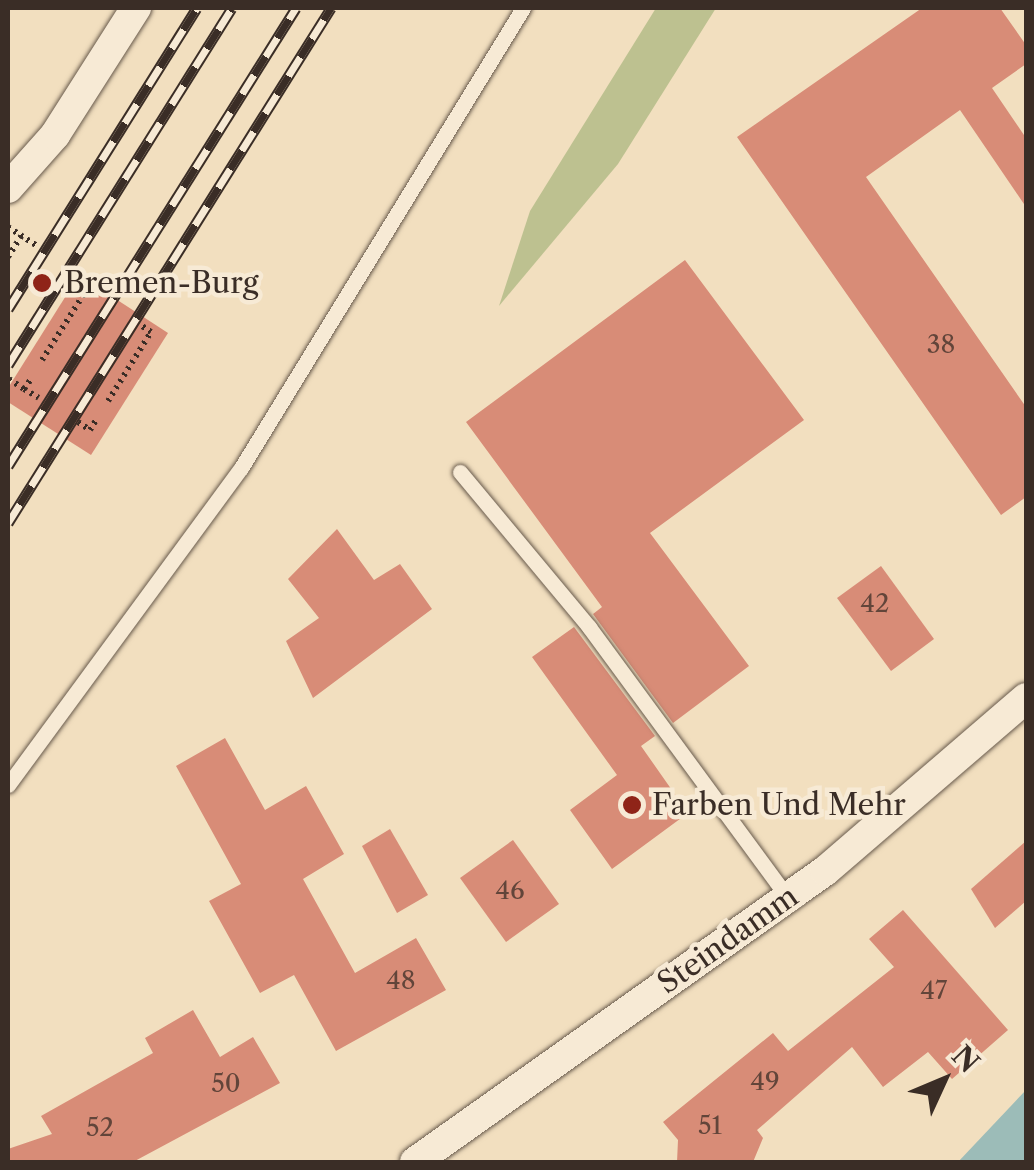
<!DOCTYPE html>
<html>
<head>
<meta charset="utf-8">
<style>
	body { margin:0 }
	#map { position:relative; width:1034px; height:1170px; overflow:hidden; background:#f2dfbf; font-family:"Libre Caslon Text",serif }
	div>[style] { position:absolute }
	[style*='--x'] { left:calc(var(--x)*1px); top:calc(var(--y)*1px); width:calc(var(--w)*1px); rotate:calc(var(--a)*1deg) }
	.green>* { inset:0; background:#bdc190 }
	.water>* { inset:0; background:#9cbcb8 }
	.building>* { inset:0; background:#d88c77 }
	.path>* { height:6px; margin-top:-3px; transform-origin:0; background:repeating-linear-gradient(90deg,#3a2d26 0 2.5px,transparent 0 7.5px) }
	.roads { filter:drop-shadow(0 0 2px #685a4c) drop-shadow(0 0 2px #685a4c) }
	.service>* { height:15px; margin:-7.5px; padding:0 7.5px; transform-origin:7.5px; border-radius:7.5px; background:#f7ead5 }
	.minor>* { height:30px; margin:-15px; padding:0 15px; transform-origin:15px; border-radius:15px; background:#f7ead5 }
	.rail>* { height:11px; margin-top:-5.5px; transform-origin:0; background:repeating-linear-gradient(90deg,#f7ead5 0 22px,#3a2d26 0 44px); box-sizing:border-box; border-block:2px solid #3a2d26 }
	.dots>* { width:28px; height:28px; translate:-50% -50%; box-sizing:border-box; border:5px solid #f7ead5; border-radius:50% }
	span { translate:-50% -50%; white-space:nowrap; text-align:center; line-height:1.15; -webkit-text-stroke:9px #f7ead5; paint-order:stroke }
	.number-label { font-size:25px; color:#62453a }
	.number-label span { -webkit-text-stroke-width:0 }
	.poi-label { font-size:30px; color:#3a2d26 }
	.left { translate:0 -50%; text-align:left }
	.street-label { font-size:30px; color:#3a2d26 }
	.frame { position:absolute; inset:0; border:10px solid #3a2d26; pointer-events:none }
	.north { position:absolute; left:894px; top:1030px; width:100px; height:100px; -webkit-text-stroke:8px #f7ead5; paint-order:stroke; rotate:46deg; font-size:28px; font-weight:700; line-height:40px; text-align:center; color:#3a2d26 }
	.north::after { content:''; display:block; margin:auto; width:35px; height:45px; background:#3a2d26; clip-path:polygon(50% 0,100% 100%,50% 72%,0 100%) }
</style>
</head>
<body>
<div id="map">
	<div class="green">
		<div style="clip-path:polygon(656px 8px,716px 8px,618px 164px,499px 306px,530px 211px)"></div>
	</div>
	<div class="water">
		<div style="clip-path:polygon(1026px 1090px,1026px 1162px,958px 1162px)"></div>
	</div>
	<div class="building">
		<div style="clip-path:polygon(922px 8px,1000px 8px,1026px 45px,1026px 64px,992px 88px,1026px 138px,1026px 207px,960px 110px,866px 177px,1026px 407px,1026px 497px,1001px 515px,737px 137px)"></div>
		<div style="clip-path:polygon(685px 260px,804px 420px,650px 533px,749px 666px,673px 723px,593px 614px,602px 607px,466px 422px)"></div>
		<div style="clip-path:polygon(79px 275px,168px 333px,91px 455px,8px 402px,8px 388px)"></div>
		<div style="clip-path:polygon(337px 529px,374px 580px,400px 564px,432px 609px,313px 698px,286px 641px,319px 618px,288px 579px)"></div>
		<div style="clip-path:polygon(881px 566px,934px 639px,891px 671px,837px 598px)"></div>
		<div style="clip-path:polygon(574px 627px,655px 736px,641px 746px,688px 813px,612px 869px,570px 810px,617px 775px,532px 657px)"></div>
		<div style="clip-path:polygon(225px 738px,265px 810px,306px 786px,344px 854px,303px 879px,355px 973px,416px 938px,446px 990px,336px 1051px,294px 975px,260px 993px,209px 901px,241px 884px,176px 766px)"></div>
		<div style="clip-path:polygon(390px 829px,428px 895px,397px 913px,362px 846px)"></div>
		<div style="clip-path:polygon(513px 840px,559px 904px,506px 942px,460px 878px)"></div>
		<div style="clip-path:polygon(1026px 841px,1026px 901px,995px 928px,971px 889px)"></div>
		<div style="clip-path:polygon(903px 910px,1008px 1030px,952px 1079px,928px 1052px,883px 1087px,852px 1047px,757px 1130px,763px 1138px,753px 1162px,677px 1162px,678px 1140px,663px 1122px,773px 1033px,788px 1051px,894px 967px,869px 939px)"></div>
		<div style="clip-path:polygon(193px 1010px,220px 1057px,253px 1037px,280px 1083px,133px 1162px,8px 1162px,8px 1149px,52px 1134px,41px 1116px,153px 1053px,145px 1038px)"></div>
	</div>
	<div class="path">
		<div style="--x:8;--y:227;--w:33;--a:33"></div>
		<div style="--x:8;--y:257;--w:25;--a:-58"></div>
		<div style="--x:74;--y:277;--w:35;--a:31"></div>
		<div style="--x:42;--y:360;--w:88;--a:-57.6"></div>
		<div style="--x:9;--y:379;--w:18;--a:34"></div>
		<div style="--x:24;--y:389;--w:12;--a:-55"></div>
		<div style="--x:24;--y:389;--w:17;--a:31"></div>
		<div style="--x:108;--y:401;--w:81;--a:-58.1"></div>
		<div style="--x:151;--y:332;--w:14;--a:-146"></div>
		<div style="--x:78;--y:422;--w:14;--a:34"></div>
		<div style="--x:90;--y:430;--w:12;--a:-59"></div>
	</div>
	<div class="roads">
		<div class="service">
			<div style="--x:460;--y:472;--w:202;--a:50.2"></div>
			<div style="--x:589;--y:627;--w:336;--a:53.7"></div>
			<div style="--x:8;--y:785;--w:393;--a:-53.7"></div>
			<div style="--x:241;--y:468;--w:540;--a:-58.49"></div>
		</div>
		<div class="minor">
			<div style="--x:8;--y:188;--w:71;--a:-48.4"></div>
			<div style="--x:55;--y:135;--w:151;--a:-57.5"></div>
			<div style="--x:415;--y:1162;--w:503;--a:-35.37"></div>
			<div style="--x:825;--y:871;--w:265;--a:-40.7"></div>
		</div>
	</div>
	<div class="rail">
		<div style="--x:8;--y:309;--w:355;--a:-57.9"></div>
		<div style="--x:8;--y:365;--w:421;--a:-57.9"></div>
		<div style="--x:8;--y:466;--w:541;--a:-57.84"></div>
		<div style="--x:8;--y:523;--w:608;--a:-57.9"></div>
	</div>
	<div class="dots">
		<div style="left:42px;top:283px;background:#8f2418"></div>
		<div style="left:632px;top:805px;background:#8f2418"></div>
	</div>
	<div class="number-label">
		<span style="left:941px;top:345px">38</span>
		<span style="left:875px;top:604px">42</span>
		<span style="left:510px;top:891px">46</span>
		<span style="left:401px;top:981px">48</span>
		<span style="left:934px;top:991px">47</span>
		<span style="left:765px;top:1082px">49</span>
		<span style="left:226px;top:1084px">50</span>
		<span style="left:710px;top:1126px">51</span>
		<span style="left:100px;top:1128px">52</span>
	</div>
	<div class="poi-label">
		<span class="left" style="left:64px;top:283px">Bremen-Burg</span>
		<span class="left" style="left:652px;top:805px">Farben Und Mehr</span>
	</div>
	<div class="street-label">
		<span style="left:728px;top:940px;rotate:-35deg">Steindamm</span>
	</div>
	<div class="frame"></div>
	<div class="north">N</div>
</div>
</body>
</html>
